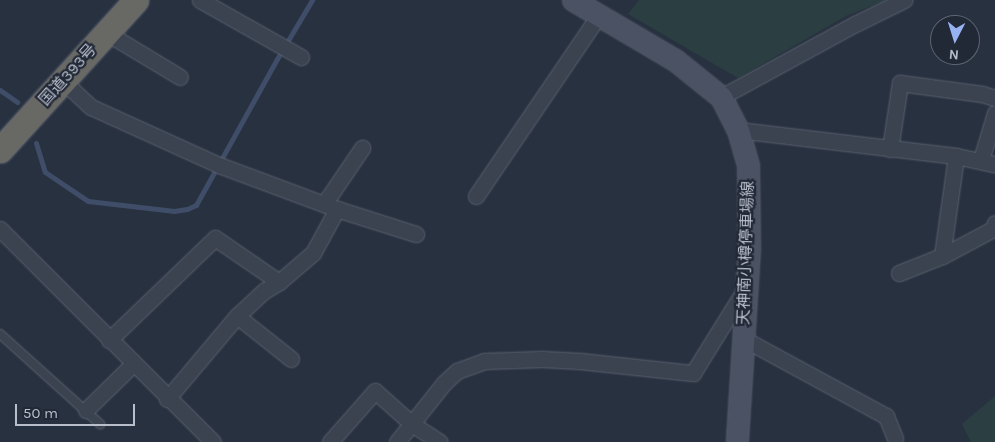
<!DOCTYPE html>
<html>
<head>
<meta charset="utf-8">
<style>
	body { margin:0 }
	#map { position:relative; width:995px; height:442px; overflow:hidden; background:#283140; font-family:Karla,"Noto Sans JP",sans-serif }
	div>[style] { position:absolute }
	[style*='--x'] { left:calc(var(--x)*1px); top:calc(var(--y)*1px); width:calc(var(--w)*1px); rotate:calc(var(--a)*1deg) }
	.green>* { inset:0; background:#2b3f42 }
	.stream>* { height:5px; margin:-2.5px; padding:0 2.5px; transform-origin:2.5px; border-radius:2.5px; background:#3f4d68 }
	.roads { filter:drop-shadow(0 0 1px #5a616e) drop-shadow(0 0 1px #5a616e) }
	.service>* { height:8px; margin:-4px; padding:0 4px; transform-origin:4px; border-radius:4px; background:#3c4350 }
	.minor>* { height:15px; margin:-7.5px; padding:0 7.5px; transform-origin:7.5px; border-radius:7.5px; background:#3c4350 }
	.secondary>* { height:21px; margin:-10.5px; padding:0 10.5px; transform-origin:10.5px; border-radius:10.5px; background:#4b5263 }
	.trunk>* { height:25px; margin:-12.5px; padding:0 12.5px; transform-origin:12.5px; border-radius:12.5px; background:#686865 }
	span { translate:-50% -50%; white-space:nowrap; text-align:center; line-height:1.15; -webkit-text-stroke:4.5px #212836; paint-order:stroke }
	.street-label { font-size:16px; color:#b9becb }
	.north { position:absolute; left:930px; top:15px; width:50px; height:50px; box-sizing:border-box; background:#212836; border:1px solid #5e6472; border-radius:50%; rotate:185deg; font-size:14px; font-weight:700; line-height:20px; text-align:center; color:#b9becb }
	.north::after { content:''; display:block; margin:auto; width:18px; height:22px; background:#97b2f2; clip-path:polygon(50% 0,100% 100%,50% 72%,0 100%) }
	.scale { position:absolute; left:15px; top:404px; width:120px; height:22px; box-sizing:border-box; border:2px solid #b9becb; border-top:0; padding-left:6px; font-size:15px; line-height:18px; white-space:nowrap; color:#b9becb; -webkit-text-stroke:4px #212836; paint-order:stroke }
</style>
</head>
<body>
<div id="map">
	<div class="green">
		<div style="clip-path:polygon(639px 0,886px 0,846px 16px,738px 78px,628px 14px)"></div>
		<div style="clip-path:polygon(995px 396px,995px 442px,971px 442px,962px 424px)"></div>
	</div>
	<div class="stream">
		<div style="--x:0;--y:90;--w:21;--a:35"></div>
		<div style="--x:36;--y:143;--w:30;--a:73"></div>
		<div style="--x:45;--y:172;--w:52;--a:34"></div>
		<div style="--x:88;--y:201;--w:87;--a:6.6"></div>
		<div style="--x:174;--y:211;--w:13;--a:-9"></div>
		<div style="--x:187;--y:209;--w:10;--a:-24"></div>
		<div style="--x:196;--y:205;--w:167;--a:-61"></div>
		<div style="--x:277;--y:59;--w:69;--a:-59.3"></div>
	</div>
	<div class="roads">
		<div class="service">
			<div style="--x:0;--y:334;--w:135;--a:42"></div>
		</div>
		<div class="minor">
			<div style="--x:200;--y:0;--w:116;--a:29.4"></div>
			<div style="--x:107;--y:33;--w:85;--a:31.1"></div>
			<div style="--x:63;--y:81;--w:38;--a:43"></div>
			<div style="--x:91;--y:107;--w:141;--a:24.4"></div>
			<div style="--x:219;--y:165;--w:126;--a:20.4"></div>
			<div style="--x:337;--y:209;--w:83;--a:17.6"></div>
			<div style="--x:721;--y:97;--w:153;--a:-28.6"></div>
			<div style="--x:855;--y:24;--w:55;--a:-26.1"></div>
			<div style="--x:738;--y:130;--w:220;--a:6.8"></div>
			<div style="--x:956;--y:156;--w:40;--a:12"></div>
			<div style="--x:890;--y:149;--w:67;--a:-81.4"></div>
			<div style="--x:900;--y:83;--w:83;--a:7.6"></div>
			<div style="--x:982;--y:94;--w:14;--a:17"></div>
			<div style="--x:981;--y:160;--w:49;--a:-73.4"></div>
			<div style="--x:476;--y:196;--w:219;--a:-55.8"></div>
			<div style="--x:324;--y:204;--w:68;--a:-55.8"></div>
			<div style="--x:0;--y:229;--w:301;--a:45"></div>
			<div style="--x:942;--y:256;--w:101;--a:-82"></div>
			<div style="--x:899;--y:273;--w:46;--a:-21.6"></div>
			<div style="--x:942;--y:256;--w:58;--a:-27.9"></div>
			<div style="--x:993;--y:229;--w:6;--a:-72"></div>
			<div style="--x:237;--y:316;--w:69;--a:38.5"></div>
			<div style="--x:744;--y:339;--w:162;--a:28.5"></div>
			<div style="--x:886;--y:416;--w:24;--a:68"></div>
			<div style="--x:109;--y:340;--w:147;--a:-43.9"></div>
			<div style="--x:215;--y:238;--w:78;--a:34.5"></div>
			<div style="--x:167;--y:399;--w:109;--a:-49.9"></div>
			<div style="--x:237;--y:316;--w:37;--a:-43"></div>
			<div style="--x:264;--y:291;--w:17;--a:-31"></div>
			<div style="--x:279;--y:282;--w:45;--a:-40.5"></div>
			<div style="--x:313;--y:253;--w:50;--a:-61.4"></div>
			<div style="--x:86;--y:410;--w:66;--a:-44.4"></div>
			<div style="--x:330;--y:442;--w:68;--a:-48.6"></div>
			<div style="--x:375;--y:391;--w:50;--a:41.7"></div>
			<div style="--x:412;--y:424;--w:33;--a:33"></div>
			<div style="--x:397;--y:442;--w:75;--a:-51.5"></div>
			<div style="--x:444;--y:383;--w:18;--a:-43"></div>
			<div style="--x:457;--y:371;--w:29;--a:-20"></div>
			<div style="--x:484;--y:361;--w:58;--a:-2"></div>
			<div style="--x:542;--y:359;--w:38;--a:3"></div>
			<div style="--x:580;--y:361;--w:114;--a:6.1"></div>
			<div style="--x:693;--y:373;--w:99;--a:-58.2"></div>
		</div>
		<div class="secondary">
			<div style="--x:573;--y:0;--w:118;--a:30.5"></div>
			<div style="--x:675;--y:60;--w:59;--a:38.8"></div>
			<div style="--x:721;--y:97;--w:37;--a:63"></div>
			<div style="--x:738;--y:130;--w:37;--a:74"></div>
			<div style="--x:748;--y:166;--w:83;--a:89.3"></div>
			<div style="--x:749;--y:249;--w:193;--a:93.6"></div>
		</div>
		<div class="trunk">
			<div style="--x:0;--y:150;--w:202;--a:-47.8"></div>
		</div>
	</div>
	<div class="street-label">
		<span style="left:68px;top:75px;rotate:-48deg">国道393号</span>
		<span style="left:746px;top:253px;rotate:-88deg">天神南小樽停車場線</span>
	</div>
	<div class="north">N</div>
	<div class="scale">50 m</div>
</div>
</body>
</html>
